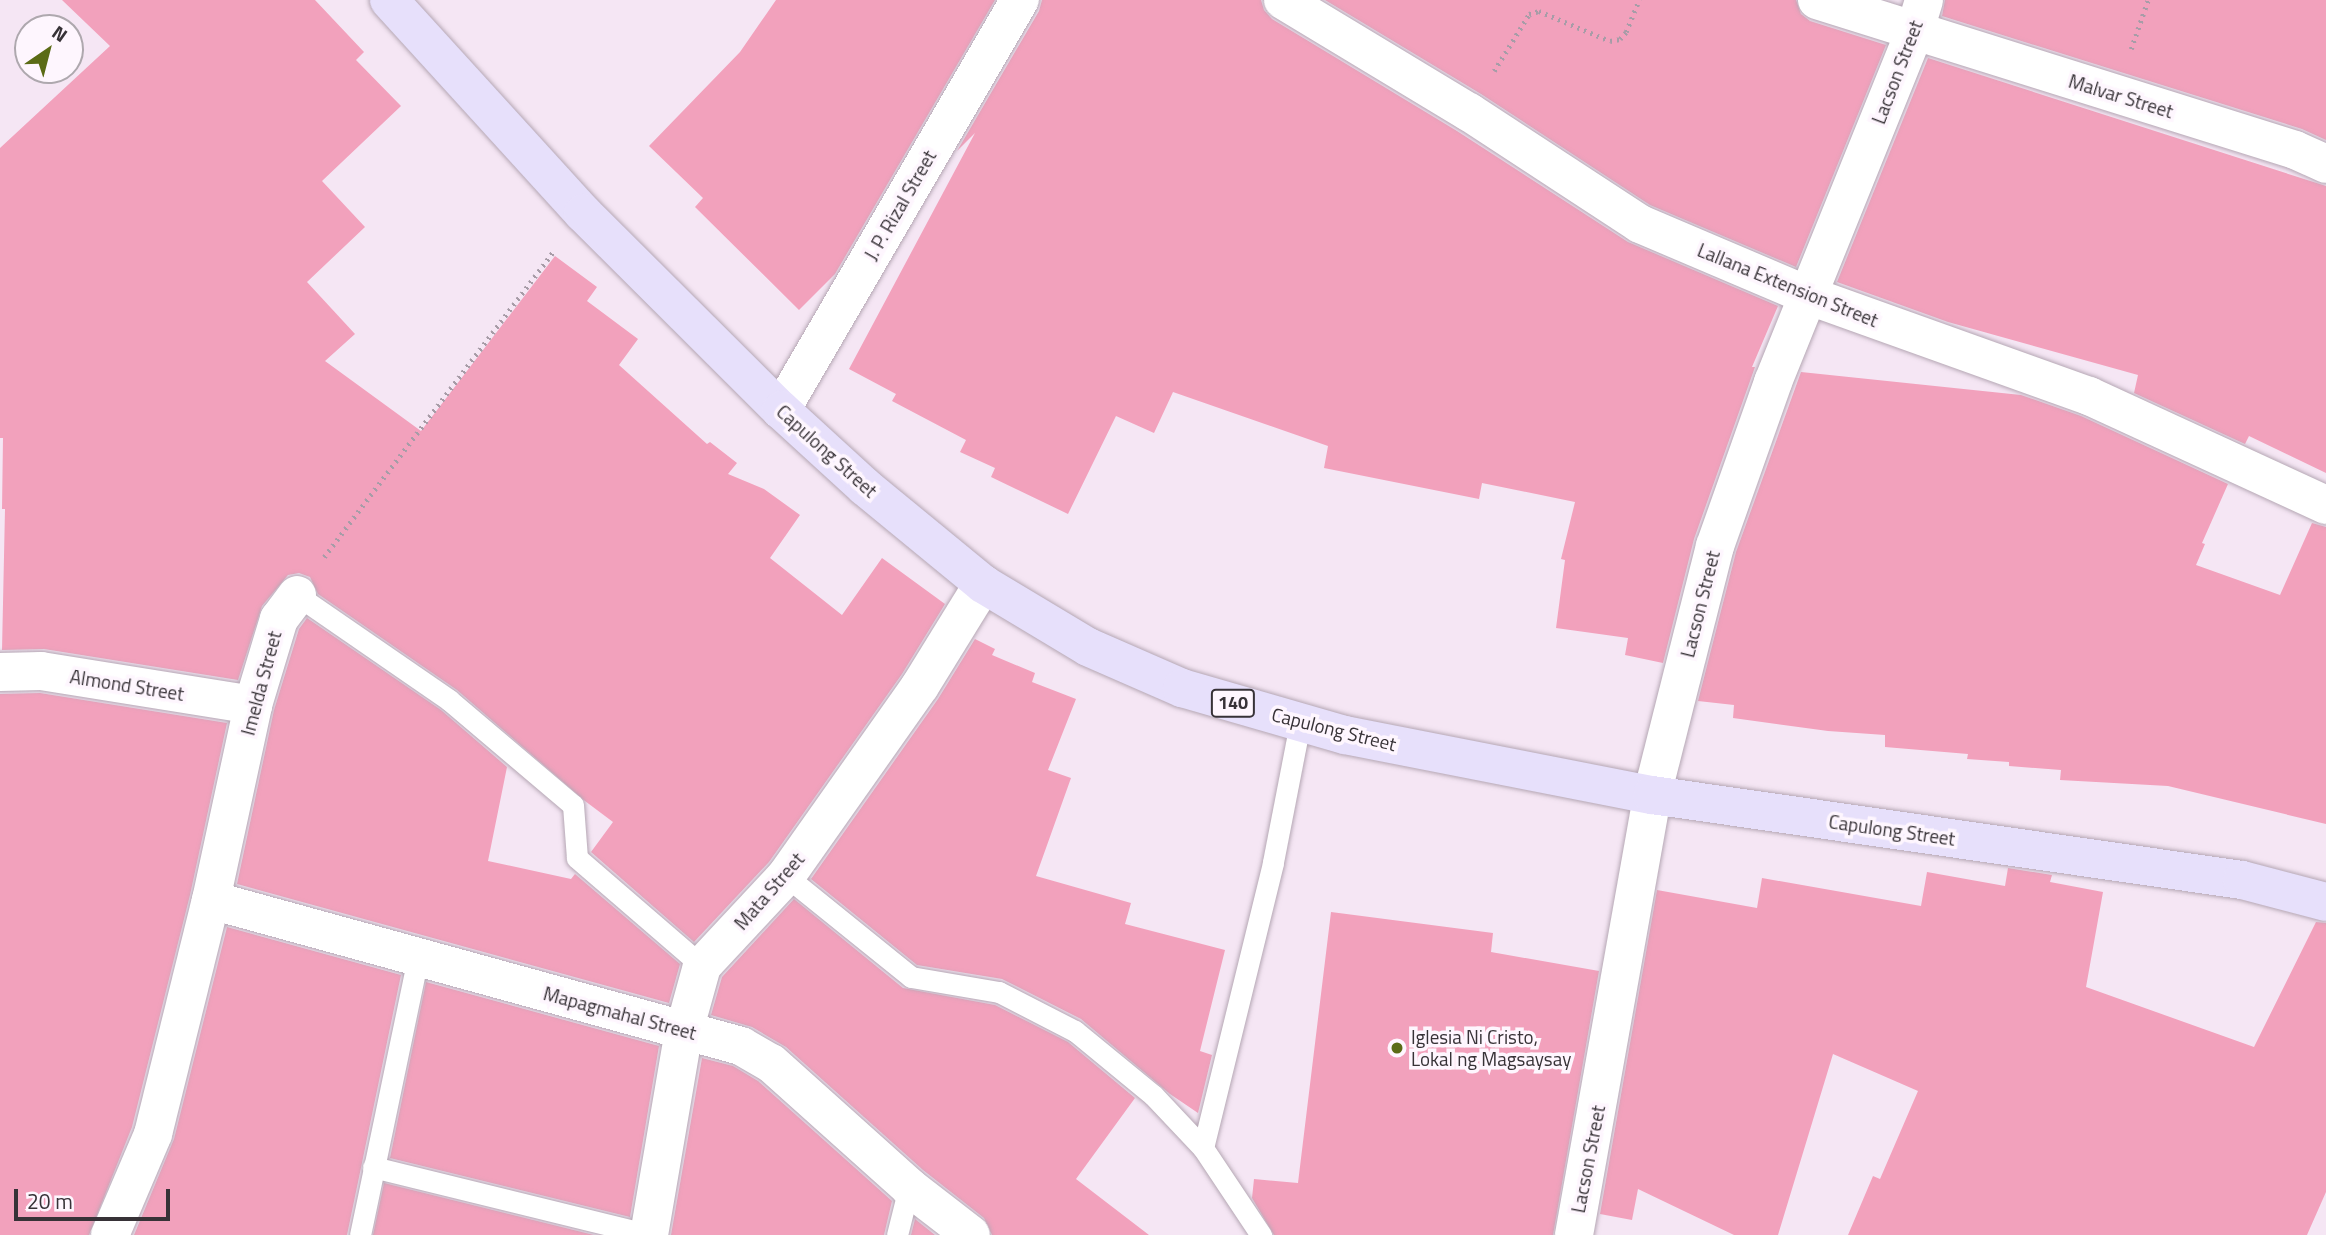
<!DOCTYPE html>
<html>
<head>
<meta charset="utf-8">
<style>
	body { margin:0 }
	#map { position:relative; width:2326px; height:1235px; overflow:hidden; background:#f5e6f4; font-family:"Titillium Web",sans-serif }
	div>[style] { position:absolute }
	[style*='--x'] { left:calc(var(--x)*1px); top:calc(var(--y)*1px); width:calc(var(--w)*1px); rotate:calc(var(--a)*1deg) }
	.building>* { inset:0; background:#f2a1bc }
	.path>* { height:4.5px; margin-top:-2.25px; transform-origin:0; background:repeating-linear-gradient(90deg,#a79ca7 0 2px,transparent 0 7px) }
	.roads { filter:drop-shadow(0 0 2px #b5a7b4) drop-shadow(0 0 2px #b5a7b4) }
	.lane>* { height:21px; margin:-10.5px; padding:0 10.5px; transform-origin:10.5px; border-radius:10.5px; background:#fff }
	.street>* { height:38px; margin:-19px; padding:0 19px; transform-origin:19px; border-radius:19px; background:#fff }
	.primary>* { height:38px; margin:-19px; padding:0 19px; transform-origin:19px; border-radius:19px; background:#e7e0fb }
	.dots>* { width:19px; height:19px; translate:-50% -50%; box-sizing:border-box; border:4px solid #fef6fe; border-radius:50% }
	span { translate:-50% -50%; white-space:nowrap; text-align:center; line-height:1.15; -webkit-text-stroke:7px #fef6fe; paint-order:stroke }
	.shield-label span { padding:2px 5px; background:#fef6fe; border:2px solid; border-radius:5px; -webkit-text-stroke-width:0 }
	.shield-label { font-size:18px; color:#373237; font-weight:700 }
	.street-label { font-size:19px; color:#373237 }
	.poi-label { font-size:19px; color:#373237 }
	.left { translate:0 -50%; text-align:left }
	.north { position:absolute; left:14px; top:14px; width:70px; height:70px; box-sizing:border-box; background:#fef6fe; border:2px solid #aea8ae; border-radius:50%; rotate:35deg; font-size:19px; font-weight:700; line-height:28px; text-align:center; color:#373237 }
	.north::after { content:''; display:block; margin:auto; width:24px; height:32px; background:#5b6b16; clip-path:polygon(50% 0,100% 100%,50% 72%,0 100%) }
	.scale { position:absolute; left:14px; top:1189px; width:156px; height:32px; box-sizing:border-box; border:4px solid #373237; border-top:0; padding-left:9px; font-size:21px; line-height:24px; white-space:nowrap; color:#373237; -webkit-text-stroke:5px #fef6fe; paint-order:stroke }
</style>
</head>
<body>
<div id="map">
	<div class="building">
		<div style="clip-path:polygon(62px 0,315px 0,364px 52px,356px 60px,401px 106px,322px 181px,365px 227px,307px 282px,355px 334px,325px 361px,421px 431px,555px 256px,597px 287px,587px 301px,638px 339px,619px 365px,707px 444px,710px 442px,737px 463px,728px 474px,764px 489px,800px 515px,770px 558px,842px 615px,882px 558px,945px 604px,902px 674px,769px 862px,694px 942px,591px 852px,613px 822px,585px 801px,457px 690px,318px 594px,310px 577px,299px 573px,288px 575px,262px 606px,238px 680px,44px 649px,2px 650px,5px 509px,2px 509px,3px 438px,0 438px,0 148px,110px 46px)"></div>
		<div style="clip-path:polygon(776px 0,995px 0,835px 274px,799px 310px,695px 207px,703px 198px,649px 146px,740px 52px)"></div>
		<div style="clip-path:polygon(1042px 0,1261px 0,1264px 10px,1272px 19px,1457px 131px,1628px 242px,1778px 306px,1752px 367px,1755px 367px,1694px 539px,1663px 663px,1625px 655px,1628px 638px,1556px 628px,1565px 560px,1561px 559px,1575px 502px,1482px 483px,1479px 499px,1324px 468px,1328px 446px,1173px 392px,1154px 433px,1116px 416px,1068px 514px,991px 477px,995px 468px,960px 452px,966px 440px,892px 401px,896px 394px,849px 369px,975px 133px,957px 151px,1039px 11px)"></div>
		<div style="clip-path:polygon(1325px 0,1796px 0,1801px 14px,1810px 21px,1886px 45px,1796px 267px,1650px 205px,1481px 94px)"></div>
		<div style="clip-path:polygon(1945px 0,2326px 0,2326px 140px,2302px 129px,1942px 16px)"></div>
		<div style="clip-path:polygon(1928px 58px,2326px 186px,2326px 473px,2249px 436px,2245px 444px,2134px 393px,2138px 375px,1948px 322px,1837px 282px)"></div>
		<div style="clip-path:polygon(1801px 372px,2021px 395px,2081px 416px,2228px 484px,2202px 543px,2205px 544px,2196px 565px,2280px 595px,2312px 523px,2326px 527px,2326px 824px,2168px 786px,2060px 780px,2061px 770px,2009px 766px,2009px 762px,1967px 759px,1968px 754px,1885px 747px,1885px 735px,1828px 731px,1733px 718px,1734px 705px,1698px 701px,1736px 552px)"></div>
		<div style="clip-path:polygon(307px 618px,441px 710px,507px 767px,488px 861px,571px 879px,575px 874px,680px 964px,669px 1003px,237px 884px,274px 710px,299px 629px)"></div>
		<div style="clip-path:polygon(975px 639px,995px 649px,992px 655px,1035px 673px,1032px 682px,1076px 699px,1048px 770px,1071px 778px,1036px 876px,1131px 903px,1125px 924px,1225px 950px,1200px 1051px,1212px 1055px,1198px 1113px,1170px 1094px,1081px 1019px,1002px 979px,917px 965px,811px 879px,938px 699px)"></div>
		<div style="clip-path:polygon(40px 693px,227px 723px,190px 895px,132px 1127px,89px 1235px,0 1235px,0 694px)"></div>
		<div style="clip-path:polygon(2008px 868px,2052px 875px,2050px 882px,2103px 892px,2086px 987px,2254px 1047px,2316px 922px,2326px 923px,2326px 1192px,2307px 1235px,1848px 1235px,1873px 1176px,1880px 1179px,1918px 1091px,1833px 1054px,1778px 1235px,1734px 1235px,1638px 1189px,1632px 1220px,1600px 1214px,1657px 890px,1757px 908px,1762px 878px,1921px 906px,1927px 872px,2005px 886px)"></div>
		<div style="clip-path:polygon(794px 899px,903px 988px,995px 1005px,1068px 1042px,1135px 1098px,1076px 1179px,1149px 1235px,992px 1235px,984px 1218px,923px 1170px,786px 1047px,752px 1027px,711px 1015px,722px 977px)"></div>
		<div style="clip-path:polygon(1331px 912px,1493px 933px,1491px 952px,1599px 971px,1553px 1235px,1274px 1235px,1252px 1198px,1254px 1179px,1298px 1183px)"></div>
		<div style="clip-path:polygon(227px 927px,401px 975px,347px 1235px,134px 1235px,174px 1139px)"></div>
		<div style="clip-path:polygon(426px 982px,659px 1046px,630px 1217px,390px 1158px)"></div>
		<div style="clip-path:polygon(702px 1058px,733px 1066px,758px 1081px,892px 1201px,884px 1235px,671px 1235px)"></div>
		<div style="clip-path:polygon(384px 1183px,594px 1235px,373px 1235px)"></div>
		<div style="clip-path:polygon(915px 1219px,935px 1235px,911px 1235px)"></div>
	</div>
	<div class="path">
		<div style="--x:2131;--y:49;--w:52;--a:-70.9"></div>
		<div style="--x:1494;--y:71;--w:67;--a:-58.4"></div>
		<div style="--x:1529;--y:14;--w:10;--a:-17"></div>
		<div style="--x:1539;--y:11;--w:77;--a:22.9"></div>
		<div style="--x:1610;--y:41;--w:10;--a:-11"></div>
		<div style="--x:1620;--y:39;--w:9;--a:-49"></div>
		<div style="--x:1626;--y:32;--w:35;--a:-68"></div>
		<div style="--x:324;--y:557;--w:383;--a:-53.1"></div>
	</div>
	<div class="roads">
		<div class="lane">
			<div style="--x:297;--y:595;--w:185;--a:34.6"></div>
			<div style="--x:449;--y:700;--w:162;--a:40.3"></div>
			<div style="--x:573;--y:805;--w:53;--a:85.7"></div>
			<div style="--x:577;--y:858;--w:165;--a:40.8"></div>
			<div style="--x:786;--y:876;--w:161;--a:38.9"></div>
			<div style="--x:911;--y:977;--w:89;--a:9.7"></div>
			<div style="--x:999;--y:992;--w:85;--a:27.2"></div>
			<div style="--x:1075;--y:1031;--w:101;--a:39.4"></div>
			<div style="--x:1153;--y:1095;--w:73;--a:46.7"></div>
			<div style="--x:1203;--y:1148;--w:105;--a:56.3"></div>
			<div style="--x:1203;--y:1148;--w:294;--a:-76.2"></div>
			<div style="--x:1273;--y:862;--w:142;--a:-79"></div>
			<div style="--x:373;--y:1167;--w:284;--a:13.8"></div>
			<div style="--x:360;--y:1235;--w:283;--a:-78.2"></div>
			<div style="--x:897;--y:1235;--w:49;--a:-76"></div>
		</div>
		<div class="street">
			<div style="--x:1283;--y:0;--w:217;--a:31.1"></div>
			<div style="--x:1469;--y:112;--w:204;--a:33.2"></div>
			<div style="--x:1640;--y:224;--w:181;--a:23"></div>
			<div style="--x:1807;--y:295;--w:300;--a:19.7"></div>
			<div style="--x:2089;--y:396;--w:261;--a:24.7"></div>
			<div style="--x:1817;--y:0;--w:501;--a:17.42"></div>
			<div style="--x:2295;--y:150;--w:34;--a:24"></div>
			<div style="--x:781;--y:410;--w:475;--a:-59.8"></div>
			<div style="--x:0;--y:672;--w:41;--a:-1.4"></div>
			<div style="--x:41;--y:671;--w:215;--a:9.1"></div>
			<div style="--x:211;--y:900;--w:550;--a:15.4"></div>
			<div style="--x:741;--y:1046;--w:34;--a:30"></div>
			<div style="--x:771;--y:1063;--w:186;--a:41.9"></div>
			<div style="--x:909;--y:1187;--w:78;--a:37.7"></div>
			<div style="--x:110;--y:1235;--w:110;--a:-66.9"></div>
			<div style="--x:153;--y:1134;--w:241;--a:-76.1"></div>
			<div style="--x:211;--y:900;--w:199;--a:-77.8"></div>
			<div style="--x:253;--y:705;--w:90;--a:-73.2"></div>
			<div style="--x:279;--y:619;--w:30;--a:-53"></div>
			<div style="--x:649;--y:1235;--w:207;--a:-80.3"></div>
			<div style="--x:684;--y:1031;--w:67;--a:-74.5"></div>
			<div style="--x:702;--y:966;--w:123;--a:-47"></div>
			<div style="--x:786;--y:876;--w:232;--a:-54.8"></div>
			<div style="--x:920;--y:686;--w:120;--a:-58.3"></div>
			<div style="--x:1574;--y:1235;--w:447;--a:-79.9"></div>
			<div style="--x:1652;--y:795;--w:257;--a:-75.8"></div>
			<div style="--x:1715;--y:546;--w:174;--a:-70.5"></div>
			<div style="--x:1773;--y:382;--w:376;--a:-68"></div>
			<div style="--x:1914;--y:33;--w:34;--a:-73"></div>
		</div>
		<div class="primary">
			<div style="--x:389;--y:0;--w:288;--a:47.7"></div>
			<div style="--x:583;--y:213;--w:279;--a:44.9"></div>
			<div style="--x:781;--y:410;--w:114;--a:42.5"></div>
			<div style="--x:865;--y:487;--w:153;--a:39.4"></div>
			<div style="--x:983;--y:584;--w:122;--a:31"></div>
			<div style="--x:1088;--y:647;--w:103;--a:23.6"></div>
			<div style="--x:1182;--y:688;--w:170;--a:16.1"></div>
			<div style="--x:1345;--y:735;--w:313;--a:11.1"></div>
			<div style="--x:1652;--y:795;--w:596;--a:8.2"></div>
			<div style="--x:2242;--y:880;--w:87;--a:14.7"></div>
		</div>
	</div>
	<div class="dots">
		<div style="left:1397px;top:1048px;background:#5b6b16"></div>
	</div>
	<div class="shield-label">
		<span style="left:1233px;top:703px">140</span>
	</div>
	<div class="street-label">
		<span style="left:1897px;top:72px;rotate:-69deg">Lacson Street</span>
		<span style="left:2121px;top:96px;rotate:17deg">Malvar Street</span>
		<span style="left:900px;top:205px;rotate:-60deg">J. P. Rizal Street</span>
		<span style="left:1788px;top:285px;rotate:22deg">Lallana Extension Street</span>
		<span style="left:827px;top:451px;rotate:42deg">Capulong Street</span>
		<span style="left:1700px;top:604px;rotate:-76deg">Lacson Street</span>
		<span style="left:261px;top:683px;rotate:-75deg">Imelda Street</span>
		<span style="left:127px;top:685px;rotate:9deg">Almond Street</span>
		<span style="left:1334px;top:729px;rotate:14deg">Capulong Street</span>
		<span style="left:1892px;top:830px;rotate:8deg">Capulong Street</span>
		<span style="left:769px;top:891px;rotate:-49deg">Mata Street</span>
		<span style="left:620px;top:1013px;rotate:15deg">Mapagmahal Street</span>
		<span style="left:1588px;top:1159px;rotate:-79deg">Lacson Street</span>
	</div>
	<div class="poi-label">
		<span class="left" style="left:1411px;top:1048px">Iglesia Ni Cristo,<br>Lokal ng Magsaysay</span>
	</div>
	<div class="north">N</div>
	<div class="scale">20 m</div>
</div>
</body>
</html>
